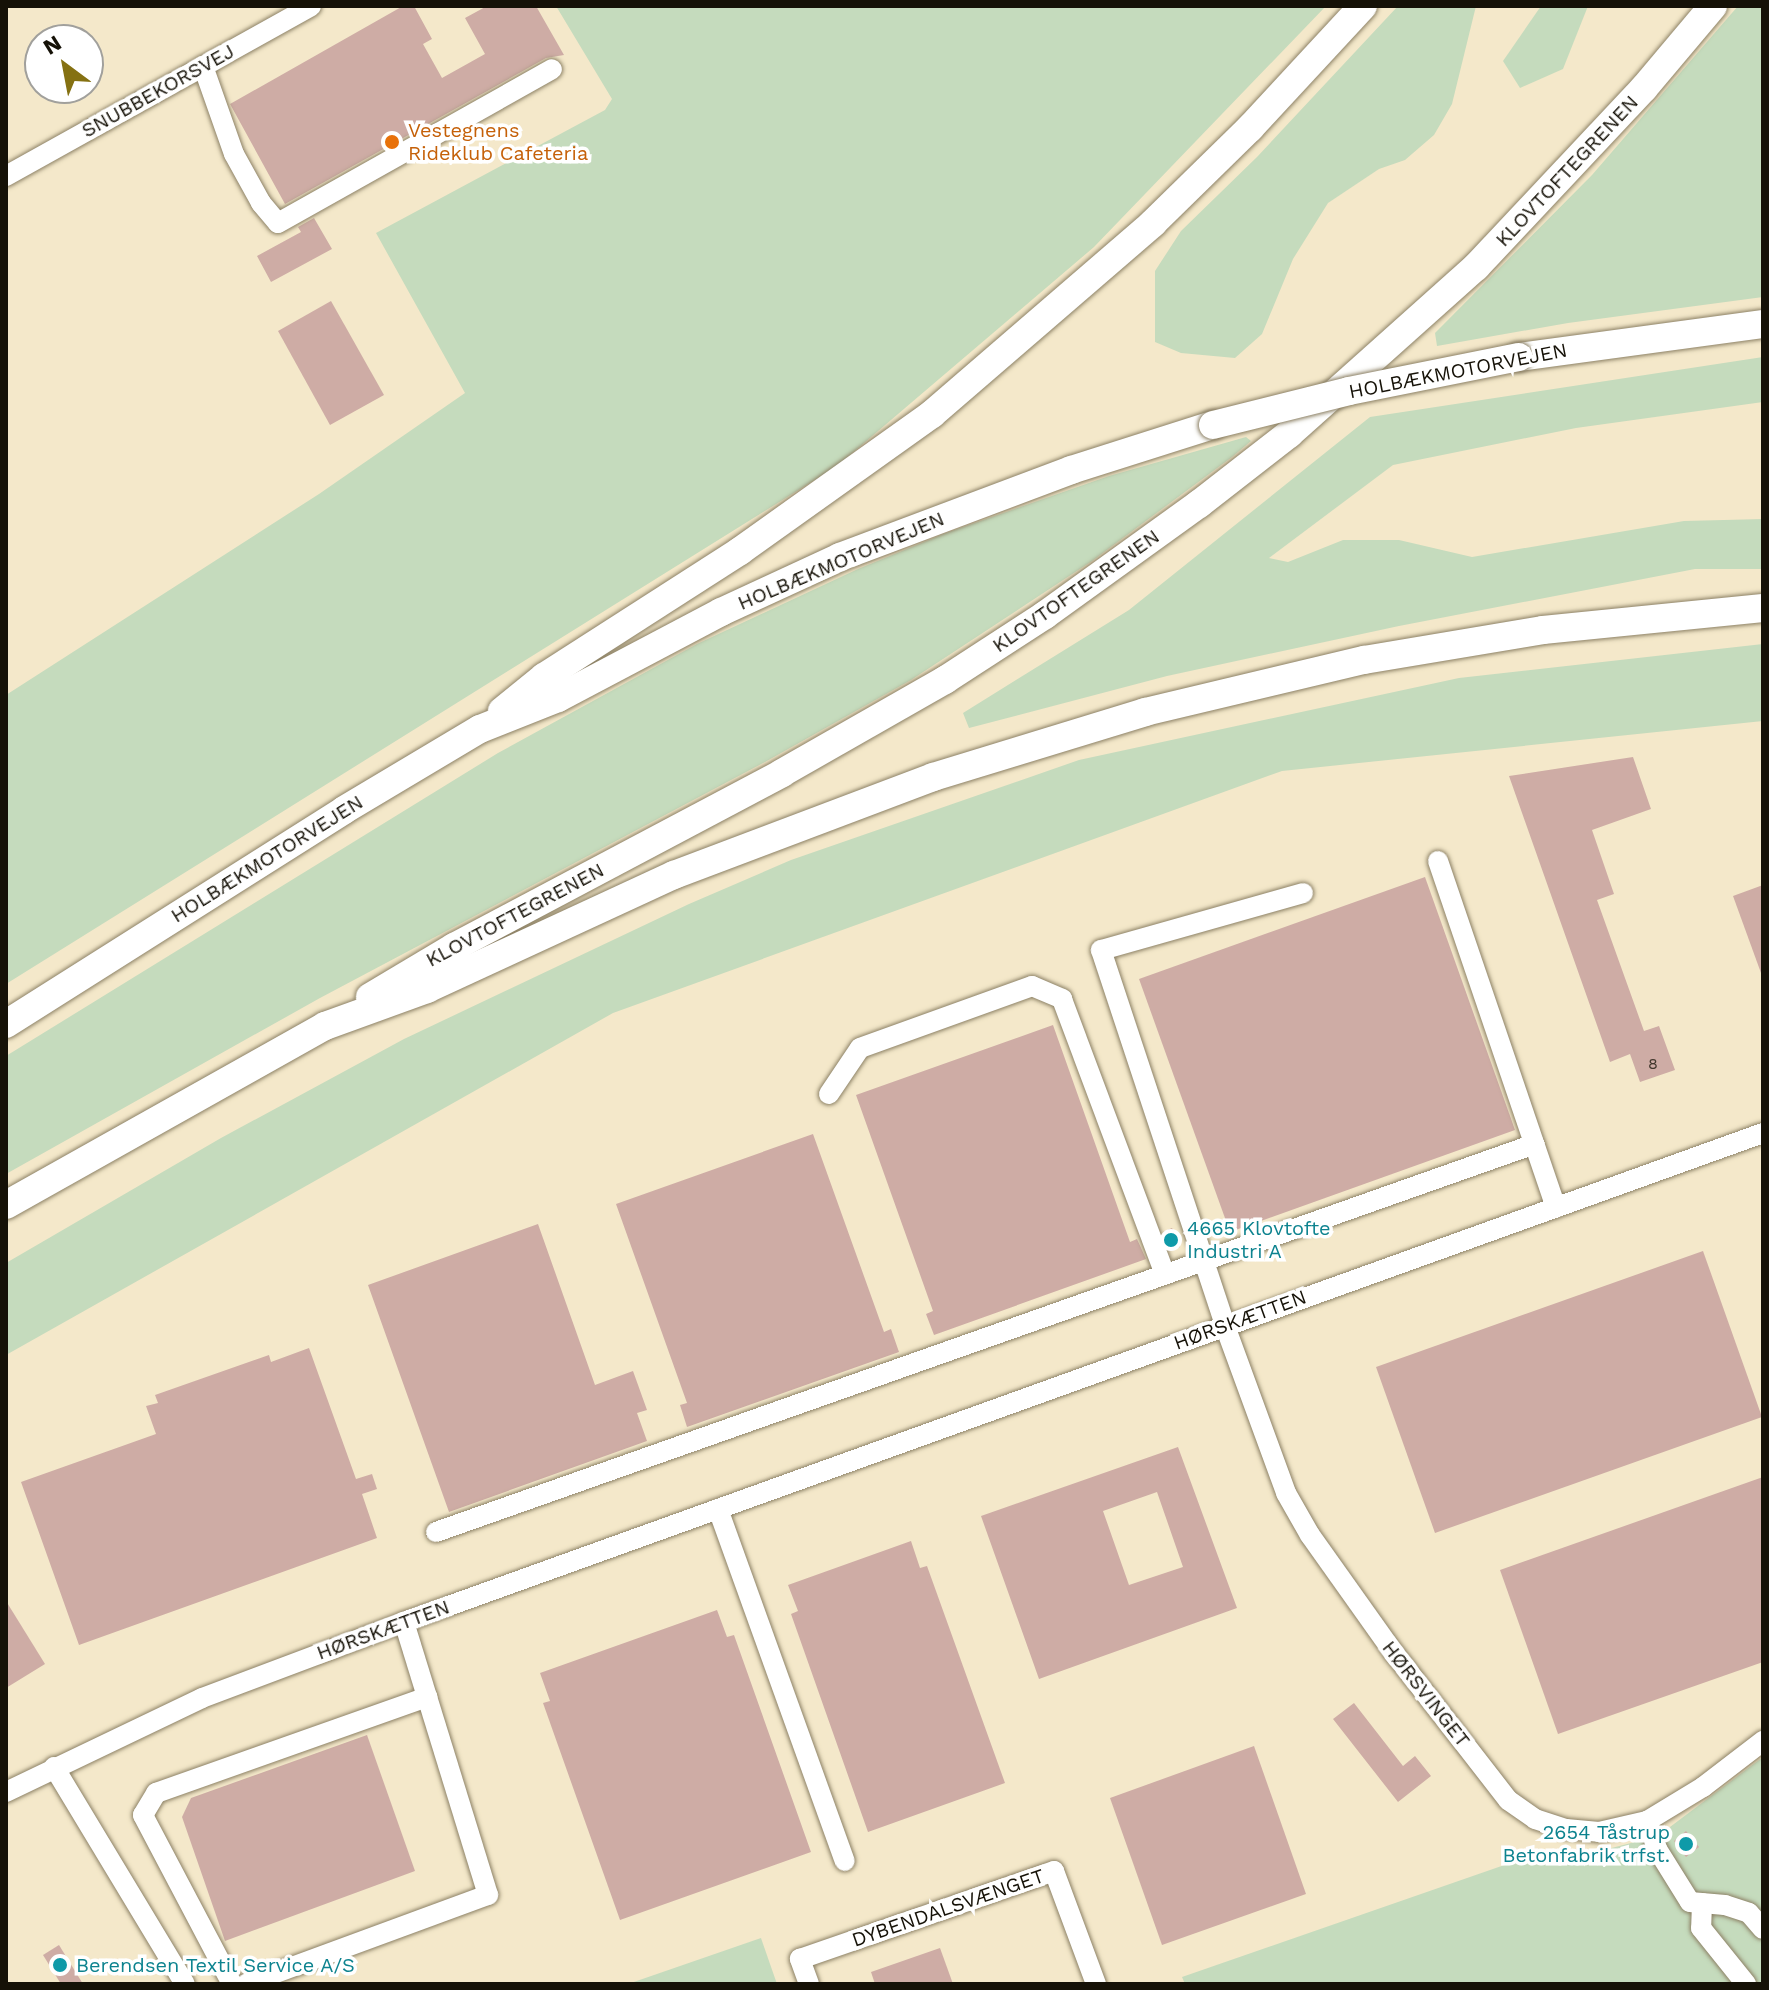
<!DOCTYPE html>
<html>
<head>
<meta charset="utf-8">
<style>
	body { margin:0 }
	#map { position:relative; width:1769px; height:1990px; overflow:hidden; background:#f4e8ca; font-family:"Work Sans",sans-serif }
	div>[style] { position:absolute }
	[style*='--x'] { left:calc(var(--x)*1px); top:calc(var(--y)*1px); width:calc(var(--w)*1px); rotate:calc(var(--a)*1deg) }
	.green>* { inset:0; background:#c5dbbd }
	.building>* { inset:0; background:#ceaca5 }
	.roads { filter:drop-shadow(0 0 2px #8c8165) drop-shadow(0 0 2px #8c8165) }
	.minor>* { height:20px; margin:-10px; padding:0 10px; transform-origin:10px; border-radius:10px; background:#fff }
	.highway>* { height:28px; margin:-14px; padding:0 14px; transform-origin:14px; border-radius:14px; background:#fff }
	.bridges { filter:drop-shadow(0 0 2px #8c8165) drop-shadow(0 0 2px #8c8165) }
	.highway-bridge>* { height:28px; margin:-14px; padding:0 14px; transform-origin:14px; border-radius:14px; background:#fff }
	.dots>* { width:22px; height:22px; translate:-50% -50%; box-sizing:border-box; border:4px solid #fff; border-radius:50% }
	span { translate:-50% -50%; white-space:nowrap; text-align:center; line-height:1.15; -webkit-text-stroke:7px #fff; paint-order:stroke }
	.number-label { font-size:16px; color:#43382e }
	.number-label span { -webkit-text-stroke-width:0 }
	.street-label { font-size:20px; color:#151107 }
	.food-label { font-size:20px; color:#c56008 }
	.left { translate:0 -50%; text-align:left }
	.culture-label { font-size:20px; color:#0d838f }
	.right { translate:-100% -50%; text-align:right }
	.frame { position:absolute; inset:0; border:8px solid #151107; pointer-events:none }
	.north { position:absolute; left:24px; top:24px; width:80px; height:80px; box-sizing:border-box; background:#fff; border:2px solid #a1a09c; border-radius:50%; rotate:328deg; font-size:22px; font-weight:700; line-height:32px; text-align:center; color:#151107 }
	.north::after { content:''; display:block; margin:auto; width:28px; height:36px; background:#857112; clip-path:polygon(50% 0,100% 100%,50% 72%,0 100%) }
</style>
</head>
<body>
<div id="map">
	<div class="green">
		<div style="clip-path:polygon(556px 6px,1326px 6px,1094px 247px,837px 466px,6px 984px,6px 695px,319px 494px,465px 393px,376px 233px,605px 110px,612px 99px)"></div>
		<div style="clip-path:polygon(1398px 6px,1476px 6px,1452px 104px,1434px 135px,1405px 160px,1379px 169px,1328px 203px,1293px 259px,1262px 334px,1235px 358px,1181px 353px,1155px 342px,1155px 271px,1181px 231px,1257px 157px)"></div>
		<div style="clip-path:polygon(1541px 6px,1588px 6px,1563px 69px,1520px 88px,1503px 61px)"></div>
		<div style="clip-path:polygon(1738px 6px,1763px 6px,1763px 297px,1568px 323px,1437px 346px,1435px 333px,1592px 175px)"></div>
		<div style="clip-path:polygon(1763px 357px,1763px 402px,1576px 428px,1393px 465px,1269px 558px,1288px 562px,1343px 540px,1399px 540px,1472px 557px,1684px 521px,1763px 519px,1763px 569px,1695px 569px,1399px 626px,1167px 676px,969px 728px,963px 713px,1129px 610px,1370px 417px)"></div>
		<div style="clip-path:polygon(1246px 437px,1251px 441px,1232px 457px,1092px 561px,911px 680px,765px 762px,320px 998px,6px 1174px,6px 1056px,498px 753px,697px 644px,858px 569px,946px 533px,1109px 476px)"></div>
		<div style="clip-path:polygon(1763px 644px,1763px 721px,1282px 771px,613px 1013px,6px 1355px,6px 1263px,221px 1138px,404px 1039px,689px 904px,791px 860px,1079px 760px,1459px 678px)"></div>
		<div style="clip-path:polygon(1763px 1757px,1763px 1984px,1185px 1984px,1182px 1977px,1536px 1854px,1569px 1859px,1658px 1836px)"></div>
		<div style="clip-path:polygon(761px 1938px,777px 1984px,628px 1984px)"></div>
	</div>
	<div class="building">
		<div style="clip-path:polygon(403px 6px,414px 6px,432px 39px,423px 44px,442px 78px,485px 54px,465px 18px,487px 6px,536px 6px,564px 55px,546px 58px,285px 204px,230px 104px)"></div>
		<div style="clip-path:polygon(314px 218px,332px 249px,271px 282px,257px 256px,301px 232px,298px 227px)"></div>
		<div style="clip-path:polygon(331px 301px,384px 395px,330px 425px,278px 331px)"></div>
		<div style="clip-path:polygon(1633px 757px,1651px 809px,1592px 830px,1614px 894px,1597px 900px,1644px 1031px,1659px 1026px,1675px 1070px,1640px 1082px,1630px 1054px,1610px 1062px,1509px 776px)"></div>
		<div style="clip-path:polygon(1425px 877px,1515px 1130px,1230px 1232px,1139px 979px)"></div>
		<div style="clip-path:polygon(1763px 885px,1763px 973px,1761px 973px,1733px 896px)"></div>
		<div style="clip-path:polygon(1053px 1025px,1130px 1242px,1137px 1239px,1146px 1259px,934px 1335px,926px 1314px,933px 1311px,856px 1095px)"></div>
		<div style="clip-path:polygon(813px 1134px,884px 1332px,891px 1329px,899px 1352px,687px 1427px,680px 1405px,687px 1403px,616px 1204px)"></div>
		<div style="clip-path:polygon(538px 1224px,595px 1385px,633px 1371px,647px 1410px,637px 1413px,647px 1441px,449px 1512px,368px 1285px)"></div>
		<div style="clip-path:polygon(1172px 1228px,1180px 1247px,1170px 1251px,1163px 1232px)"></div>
		<div style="clip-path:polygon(1703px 1251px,1762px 1417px,1435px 1533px,1376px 1367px)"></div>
		<div style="clip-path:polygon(309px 1348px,356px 1479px,372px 1474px,377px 1489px,362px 1494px,377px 1538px,79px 1645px,21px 1482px,156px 1434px,146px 1406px,158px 1403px,155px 1395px,269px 1355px,271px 1362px)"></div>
		<div style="clip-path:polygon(evenodd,1178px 1447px,1237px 1608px,1039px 1679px,981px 1516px,1178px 1447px,1157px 1492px,1183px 1567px,1129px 1585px,1103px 1511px,1157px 1492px)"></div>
		<div style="clip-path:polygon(1763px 1477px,1763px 1662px,1558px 1734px,1500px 1570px)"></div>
		<div style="clip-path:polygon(911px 1541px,920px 1568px,927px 1566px,1005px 1783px,868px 1832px,791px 1614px,798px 1611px,788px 1585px)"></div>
		<div style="clip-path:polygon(6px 1601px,45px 1664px,6px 1688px)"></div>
		<div style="clip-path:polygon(717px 1610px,727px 1637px,734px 1635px,811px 1852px,620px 1920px,543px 1703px,550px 1701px,540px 1673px)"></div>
		<div style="clip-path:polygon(1354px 1703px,1403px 1766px,1415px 1756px,1431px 1776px,1398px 1802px,1333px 1719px)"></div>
		<div style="clip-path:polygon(367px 1735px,415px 1871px,225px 1941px,182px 1817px,191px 1798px)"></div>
		<div style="clip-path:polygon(1254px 1746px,1306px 1894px,1162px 1945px,1110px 1798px)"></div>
		<div style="clip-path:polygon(1686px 1831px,1699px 1847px,1686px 1857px,1674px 1841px)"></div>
		<div style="clip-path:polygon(59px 1945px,83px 1984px,61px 1984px,43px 1955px)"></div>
		<div style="clip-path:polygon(940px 1948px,953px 1984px,875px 1984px,871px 1972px)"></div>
	</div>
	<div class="roads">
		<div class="minor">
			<div style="--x:203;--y:66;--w:93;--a:70.6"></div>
			<div style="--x:234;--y:154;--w:56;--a:61.1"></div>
			<div style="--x:261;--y:203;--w:26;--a:50"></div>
			<div style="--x:278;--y:223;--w:314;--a:-29.3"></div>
			<div style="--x:6;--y:176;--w:349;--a:-29.1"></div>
			<div style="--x:1438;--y:861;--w:366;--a:71.2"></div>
			<div style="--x:1303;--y:893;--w:210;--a:164.2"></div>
			<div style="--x:1101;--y:950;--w:396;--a:71.7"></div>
			<div style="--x:1225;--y:1326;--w:178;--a:69.9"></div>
			<div style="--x:1286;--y:1493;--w:48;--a:60.3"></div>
			<div style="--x:1310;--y:1535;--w:145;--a:54.6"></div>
			<div style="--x:1394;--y:1653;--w:186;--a:52.2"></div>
			<div style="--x:1508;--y:1800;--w:33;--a:35"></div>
			<div style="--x:1535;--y:1819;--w:33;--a:18"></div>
			<div style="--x:1566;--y:1829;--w:33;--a:5"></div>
			<div style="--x:1599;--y:1832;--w:49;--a:-12.9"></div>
			<div style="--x:1647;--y:1821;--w:66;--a:-31.3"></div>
			<div style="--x:1703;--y:1787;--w:76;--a:-37.5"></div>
			<div style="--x:829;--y:1094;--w:55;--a:-56"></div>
			<div style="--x:860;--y:1048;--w:183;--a:-19.8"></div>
			<div style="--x:1032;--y:986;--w:33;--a:23"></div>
			<div style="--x:1062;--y:999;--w:294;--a:69.5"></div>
			<div style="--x:718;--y:1509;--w:374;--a:70.2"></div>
			<div style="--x:436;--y:1532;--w:1165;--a:-19.45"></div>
			<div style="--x:54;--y:1767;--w:253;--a:58.9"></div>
			<div style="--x:6;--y:1792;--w:217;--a:-25.6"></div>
			<div style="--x:202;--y:1698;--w:216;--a:-20.6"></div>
			<div style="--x:404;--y:1622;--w:1444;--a:-19.79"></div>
			<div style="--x:1647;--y:1821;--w:30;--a:70"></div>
			<div style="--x:1657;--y:1849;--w:62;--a:58.1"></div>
			<div style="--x:1690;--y:1902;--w:35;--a:5"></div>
			<div style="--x:1725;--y:1905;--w:25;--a:18"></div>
			<div style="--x:1749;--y:1913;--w:21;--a:49"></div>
			<div style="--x:1702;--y:1903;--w:25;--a:92"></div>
			<div style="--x:1701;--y:1928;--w:72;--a:51.2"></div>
			<div style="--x:232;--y:1984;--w:191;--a:-117.8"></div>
			<div style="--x:143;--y:1815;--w:26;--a:-59"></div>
			<div style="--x:156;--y:1793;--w:288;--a:-19.5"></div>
			<div style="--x:246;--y:1984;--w:258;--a:-20.2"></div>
			<div style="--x:488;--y:1895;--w:286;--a:-107.1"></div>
			<div style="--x:809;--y:1984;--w:27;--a:-110"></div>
			<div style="--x:800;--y:1959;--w:269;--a:-19.1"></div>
			<div style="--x:1054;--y:1871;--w:121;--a:69.6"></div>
		</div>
		<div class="highway">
			<div style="--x:1519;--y:357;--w:246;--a:-7.7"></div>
			<div style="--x:502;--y:711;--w:54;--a:-39"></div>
			<div style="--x:544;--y:677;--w:233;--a:-32.7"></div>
			<div style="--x:740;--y:551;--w:236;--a:-35.5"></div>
			<div style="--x:932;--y:414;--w:292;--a:-40.8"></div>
			<div style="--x:1153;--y:223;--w:136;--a:-44.4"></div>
			<div style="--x:1250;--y:128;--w:166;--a:-47.2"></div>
			<div style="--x:370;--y:997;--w:98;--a:-30.8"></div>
			<div style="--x:454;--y:947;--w:371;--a:-27.9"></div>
			<div style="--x:782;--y:773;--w:188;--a:-29.7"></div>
			<div style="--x:945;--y:680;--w:119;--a:-33"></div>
			<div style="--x:1045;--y:615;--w:190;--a:-35.8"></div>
			<div style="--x:1199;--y:504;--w:114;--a:-37.9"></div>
			<div style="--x:1289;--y:434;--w:251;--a:-41.8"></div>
			<div style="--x:1476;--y:267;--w:245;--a:-46.8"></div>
			<div style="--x:1644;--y:88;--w:107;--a:-49.9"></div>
			<div style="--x:6;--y:1024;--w:400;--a:-32.3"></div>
			<div style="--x:344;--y:810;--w:158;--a:-30.8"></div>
			<div style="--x:480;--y:729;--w:84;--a:-21.7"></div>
			<div style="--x:558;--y:698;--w:184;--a:-27.8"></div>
			<div style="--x:721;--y:612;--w:131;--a:-24.8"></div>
			<div style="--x:840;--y:557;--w:247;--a:-20.6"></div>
			<div style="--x:1071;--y:470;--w:149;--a:-17.6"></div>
			<div style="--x:6;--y:1205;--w:366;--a:-29.3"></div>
			<div style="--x:325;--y:1026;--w:109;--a:-19.9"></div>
			<div style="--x:427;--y:989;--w:272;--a:-24.8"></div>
			<div style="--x:674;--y:875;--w:277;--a:-20.7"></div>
			<div style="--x:933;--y:777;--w:222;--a:-17"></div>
			<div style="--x:1145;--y:712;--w:225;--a:-13.4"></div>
			<div style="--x:1364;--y:660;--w:181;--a:-9.5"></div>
			<div style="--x:1543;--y:630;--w:221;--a:-5.7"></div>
		</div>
	</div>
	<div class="bridges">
		<div class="highway-bridge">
			<div style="--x:1213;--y:425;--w:140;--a:-14"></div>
			<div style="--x:1349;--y:391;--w:173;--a:-11.3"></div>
		</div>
	</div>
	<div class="dots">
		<div style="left:392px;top:142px;background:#e8710a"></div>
		<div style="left:1171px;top:1240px;background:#0f9aa8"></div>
		<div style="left:1686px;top:1844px;background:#0f9aa8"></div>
		<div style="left:60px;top:1965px;background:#0f9aa8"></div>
	</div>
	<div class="number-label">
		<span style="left:1653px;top:1064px">8</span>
	</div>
	<div class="street-label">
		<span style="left:158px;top:91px;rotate:-29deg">SNUBBEKORSVEJ</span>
		<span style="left:1567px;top:171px;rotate:-47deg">KLOVTOFTEGRENEN</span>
		<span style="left:1458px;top:371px;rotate:-11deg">HOLBÆKMOTORVEJEN</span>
		<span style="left:841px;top:561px;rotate:-23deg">HOLBÆKMOTORVEJEN</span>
		<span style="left:1076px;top:591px;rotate:-35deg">KLOVTOFTEGRENEN</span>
		<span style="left:267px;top:859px;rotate:-32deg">HOLBÆKMOTORVEJEN</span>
		<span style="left:515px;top:915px;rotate:-28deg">KLOVTOFTEGRENEN</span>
		<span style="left:1240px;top:1320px;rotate:-20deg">HØRSKÆTTEN</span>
		<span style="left:383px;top:1630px;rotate:-20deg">HØRSKÆTTEN</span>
		<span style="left:1426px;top:1694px;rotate:52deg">HØRSVINGET</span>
		<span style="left:948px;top:1908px;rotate:-19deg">DYBENDALSVÆNGET</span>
	</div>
	<div class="food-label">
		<span class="left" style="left:408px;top:142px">Vestegnens<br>Rideklub Cafeteria</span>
	</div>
	<div class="culture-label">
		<span class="left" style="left:1187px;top:1240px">4665 Klovtofte<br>Industri A</span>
		<span class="right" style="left:1670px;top:1844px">2654 Tåstrup<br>Betonfabrik trfst.</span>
		<span class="left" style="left:76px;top:1965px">Berendsen Textil Service A/S</span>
	</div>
	<div class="frame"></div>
	<div class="north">N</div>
</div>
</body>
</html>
